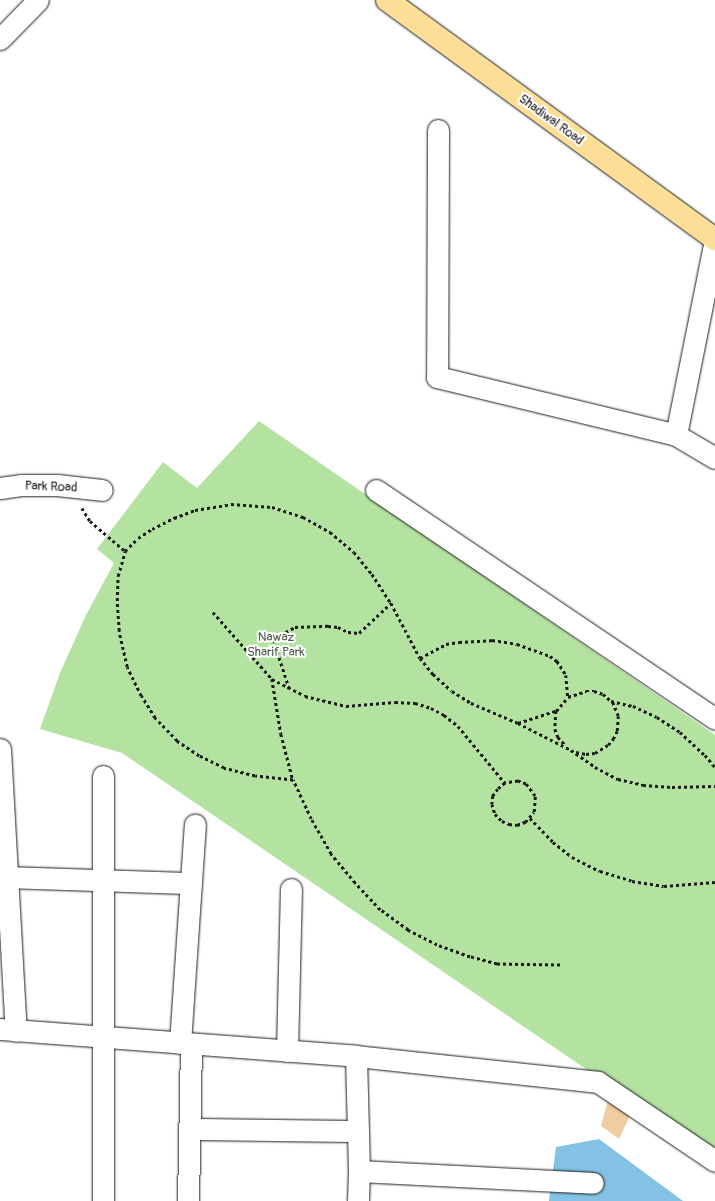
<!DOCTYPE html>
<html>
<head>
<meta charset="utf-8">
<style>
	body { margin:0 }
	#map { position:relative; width:715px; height:1201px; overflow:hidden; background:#fff; font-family:Pangolin,sans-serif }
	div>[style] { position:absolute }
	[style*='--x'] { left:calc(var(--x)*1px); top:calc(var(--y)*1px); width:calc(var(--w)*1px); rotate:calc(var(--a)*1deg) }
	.green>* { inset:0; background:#b4e2a1 }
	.water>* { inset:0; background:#83c2e4 }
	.building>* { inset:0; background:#f1cca1 }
	.path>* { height:2.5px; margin-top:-1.25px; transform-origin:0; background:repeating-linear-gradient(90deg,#1c1c1c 0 3px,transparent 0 6px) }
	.roads { filter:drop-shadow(0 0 1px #1c1c1c) drop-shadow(0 0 1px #1c1c1c) }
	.minor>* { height:21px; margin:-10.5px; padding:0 10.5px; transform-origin:10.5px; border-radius:10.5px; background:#fff }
	.primary>* { height:22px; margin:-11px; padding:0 11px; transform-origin:11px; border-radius:11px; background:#fdde96 }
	span { translate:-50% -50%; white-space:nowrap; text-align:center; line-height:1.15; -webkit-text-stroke:4px #fff; paint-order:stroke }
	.street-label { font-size:13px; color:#1c1c1c }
	.park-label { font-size:13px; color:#51614b }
</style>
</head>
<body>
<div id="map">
	<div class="green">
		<div style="clip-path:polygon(259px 421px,715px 735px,715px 1157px,122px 753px,40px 729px,60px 673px,86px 615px,114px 563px,97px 549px,163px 462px,197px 488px)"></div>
	</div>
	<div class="water">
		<div style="clip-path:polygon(599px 1139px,683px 1201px,549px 1201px,556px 1147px)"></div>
	</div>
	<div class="building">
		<div style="clip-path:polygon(608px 1100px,632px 1111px,619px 1139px,601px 1126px)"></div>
	</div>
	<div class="path">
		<div style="--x:82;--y:508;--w:15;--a:58"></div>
		<div style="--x:90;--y:521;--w:46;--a:40.6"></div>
		<div style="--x:213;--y:612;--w:89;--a:48.6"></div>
		<div style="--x:272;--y:679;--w:37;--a:27"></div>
		<div style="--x:305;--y:696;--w:42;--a:13.7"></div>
		<div style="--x:346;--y:706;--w:49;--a:-4.7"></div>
		<div style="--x:395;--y:702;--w:20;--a:3"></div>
		<div style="--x:415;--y:703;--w:17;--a:17"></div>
		<div style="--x:431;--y:708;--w:15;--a:28"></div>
		<div style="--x:444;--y:715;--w:18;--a:38"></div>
		<div style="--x:458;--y:726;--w:74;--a:50.5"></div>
		<div style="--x:505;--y:783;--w:9;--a:139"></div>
		<div style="--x:498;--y:789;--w:9;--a:126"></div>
		<div style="--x:493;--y:796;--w:8;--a:97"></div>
		<div style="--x:492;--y:804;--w:10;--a:73"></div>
		<div style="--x:495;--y:814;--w:10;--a:45"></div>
		<div style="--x:502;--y:821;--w:8;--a:23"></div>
		<div style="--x:509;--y:824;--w:8;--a:7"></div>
		<div style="--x:517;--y:825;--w:9;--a:-21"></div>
		<div style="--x:525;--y:822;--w:13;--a:-48"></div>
		<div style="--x:534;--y:812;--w:16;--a:-86"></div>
		<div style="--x:535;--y:796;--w:15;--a:-127"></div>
		<div style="--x:526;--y:784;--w:9;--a:-159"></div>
		<div style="--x:518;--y:781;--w:13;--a:171"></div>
		<div style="--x:420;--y:658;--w:30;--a:-28"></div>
		<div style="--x:446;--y:644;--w:13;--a:-9"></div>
		<div style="--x:459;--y:642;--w:33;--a:-3"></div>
		<div style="--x:492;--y:640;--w:25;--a:9"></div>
		<div style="--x:517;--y:644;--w:35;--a:20"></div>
		<div style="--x:550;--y:656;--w:9;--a:36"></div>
		<div style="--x:557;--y:661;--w:17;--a:57"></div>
		<div style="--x:566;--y:675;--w:22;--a:85"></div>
		<div style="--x:272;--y:679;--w:56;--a:80.7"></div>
		<div style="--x:281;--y:734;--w:48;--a:75.4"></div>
		<div style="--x:289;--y:689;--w:48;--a:-108.1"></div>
		<div style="--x:274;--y:643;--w:5;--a:-79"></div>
		<div style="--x:275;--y:638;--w:23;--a:-29"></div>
		<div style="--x:295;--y:627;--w:33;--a:-2"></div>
		<div style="--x:328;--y:626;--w:10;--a:6"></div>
		<div style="--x:338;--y:627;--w:11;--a:27"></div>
		<div style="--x:348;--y:632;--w:11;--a:5"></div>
		<div style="--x:359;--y:633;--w:44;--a:-43.2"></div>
		<div style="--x:556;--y:711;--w:18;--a:93"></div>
		<div style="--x:555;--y:729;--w:9;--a:69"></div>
		<div style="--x:558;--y:737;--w:12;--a:48"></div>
		<div style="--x:518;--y:723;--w:59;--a:27"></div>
		<div style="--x:571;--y:750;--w:29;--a:35"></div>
		<div style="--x:595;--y:767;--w:26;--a:28"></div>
		<div style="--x:618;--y:779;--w:26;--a:13"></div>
		<div style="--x:643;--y:785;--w:29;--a:4"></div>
		<div style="--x:672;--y:787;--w:43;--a:-1.3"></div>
		<div style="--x:576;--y:752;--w:10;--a:11"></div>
		<div style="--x:586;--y:754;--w:9;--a:-6"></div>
		<div style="--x:595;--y:753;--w:15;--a:-32"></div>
		<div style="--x:608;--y:745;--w:8;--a:-50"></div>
		<div style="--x:613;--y:739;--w:9;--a:-63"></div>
		<div style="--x:617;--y:731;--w:15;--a:-86"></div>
		<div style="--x:618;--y:716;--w:16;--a:-112"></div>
		<div style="--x:530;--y:818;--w:33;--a:46"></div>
		<div style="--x:553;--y:842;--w:24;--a:38"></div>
		<div style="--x:572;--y:857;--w:31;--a:27"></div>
		<div style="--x:600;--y:871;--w:34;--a:17"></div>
		<div style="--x:632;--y:881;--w:32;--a:9"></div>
		<div style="--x:664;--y:886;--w:51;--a:-4.5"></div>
		<div style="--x:560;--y:965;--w:63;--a:-179.1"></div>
		<div style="--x:497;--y:964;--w:28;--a:-165"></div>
		<div style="--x:470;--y:957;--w:35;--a:-160"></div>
		<div style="--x:437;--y:945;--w:33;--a:-153"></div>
		<div style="--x:408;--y:930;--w:34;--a:-144"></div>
		<div style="--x:380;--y:910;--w:37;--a:-133"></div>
		<div style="--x:355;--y:883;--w:38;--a:-130"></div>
		<div style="--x:331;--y:854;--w:40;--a:-119.7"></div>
		<div style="--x:311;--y:819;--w:43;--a:-114.8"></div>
		<div style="--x:293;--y:780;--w:38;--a:-174"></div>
		<div style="--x:255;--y:776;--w:32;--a:-166"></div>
		<div style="--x:224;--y:768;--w:28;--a:-154"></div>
		<div style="--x:199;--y:756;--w:27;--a:-146"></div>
		<div style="--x:177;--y:741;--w:32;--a:-134"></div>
		<div style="--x:155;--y:718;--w:26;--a:-122"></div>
		<div style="--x:141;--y:696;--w:32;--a:-116"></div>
		<div style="--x:127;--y:667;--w:37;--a:-103"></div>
		<div style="--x:119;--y:631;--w:30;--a:-94"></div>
		<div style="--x:117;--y:601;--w:25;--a:-88"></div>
		<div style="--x:118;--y:576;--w:26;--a:-74"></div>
		<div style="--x:125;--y:551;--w:18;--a:-45"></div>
		<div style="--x:138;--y:538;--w:17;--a:-33"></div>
		<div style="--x:152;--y:529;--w:25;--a:-27"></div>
		<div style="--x:174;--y:518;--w:22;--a:-21"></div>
		<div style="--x:195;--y:510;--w:36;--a:-9"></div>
		<div style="--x:231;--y:504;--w:41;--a:4.2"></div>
		<div style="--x:272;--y:507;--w:33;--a:18"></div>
		<div style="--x:303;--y:517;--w:31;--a:29"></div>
		<div style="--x:330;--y:532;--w:31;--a:40"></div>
		<div style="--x:354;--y:552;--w:28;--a:51"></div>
		<div style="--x:372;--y:574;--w:35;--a:57"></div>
		<div style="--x:391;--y:603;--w:62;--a:62.2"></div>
		<div style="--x:420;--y:658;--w:21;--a:51"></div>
		<div style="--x:433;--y:674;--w:25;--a:42"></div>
		<div style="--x:452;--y:691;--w:22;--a:32"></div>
		<div style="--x:471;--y:703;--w:51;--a:23.1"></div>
		<div style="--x:518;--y:723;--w:40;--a:-18"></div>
		<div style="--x:556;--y:711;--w:18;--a:-49"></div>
		<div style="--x:568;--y:697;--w:19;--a:-18"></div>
		<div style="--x:586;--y:691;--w:8;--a:0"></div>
		<div style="--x:594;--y:691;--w:9;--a:18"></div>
		<div style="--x:603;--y:694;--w:11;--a:41"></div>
		<div style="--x:611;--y:701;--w:23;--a:13"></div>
		<div style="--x:633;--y:706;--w:26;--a:25"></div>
		<div style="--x:657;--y:717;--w:27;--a:33"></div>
		<div style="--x:680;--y:732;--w:34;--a:43"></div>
		<div style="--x:705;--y:755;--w:16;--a:50"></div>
	</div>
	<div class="roads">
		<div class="minor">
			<div style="--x:0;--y:39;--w:54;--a:-45.7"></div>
			<div style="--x:438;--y:130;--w:247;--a:90.2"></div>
			<div style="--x:437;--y:377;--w:246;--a:13.6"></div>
			<div style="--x:676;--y:435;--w:200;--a:-78.7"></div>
			<div style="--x:676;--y:435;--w:45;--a:30.5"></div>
			<div style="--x:0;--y:488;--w:21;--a:-8"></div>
			<div style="--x:21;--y:485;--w:36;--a:0"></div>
			<div style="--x:57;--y:485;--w:45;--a:6.3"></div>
			<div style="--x:376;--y:490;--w:409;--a:34"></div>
			<div style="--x:0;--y:749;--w:282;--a:86.8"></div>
			<div style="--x:103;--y:776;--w:425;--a:90"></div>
			<div style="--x:8;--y:877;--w:183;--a:1.9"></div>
			<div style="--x:0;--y:1029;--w:357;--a:4.3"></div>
			<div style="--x:356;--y:1056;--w:243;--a:6.1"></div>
			<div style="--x:598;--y:1082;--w:141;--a:34"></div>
			<div style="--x:180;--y:1043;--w:219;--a:-86.1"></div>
			<div style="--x:287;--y:1051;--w:162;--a:-88.6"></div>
			<div style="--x:356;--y:1056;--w:115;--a:88.5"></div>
			<div style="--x:359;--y:1171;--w:30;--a:92"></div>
			<div style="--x:190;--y:1129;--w:168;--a:0.7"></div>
			<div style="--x:359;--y:1171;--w:234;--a:2.9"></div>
			<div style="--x:188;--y:1201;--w:157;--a:-88.9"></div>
		</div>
		<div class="primary">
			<div style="--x:387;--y:0;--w:406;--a:36.1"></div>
		</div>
	</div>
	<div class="street-label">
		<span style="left:551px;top:120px;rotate:36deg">Shadiwal Road</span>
		<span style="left:51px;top:487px;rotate:2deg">Park Road</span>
	</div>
	<div class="park-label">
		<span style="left:276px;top:645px">Nawaz<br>Sharif Park</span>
	</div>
</div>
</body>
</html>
